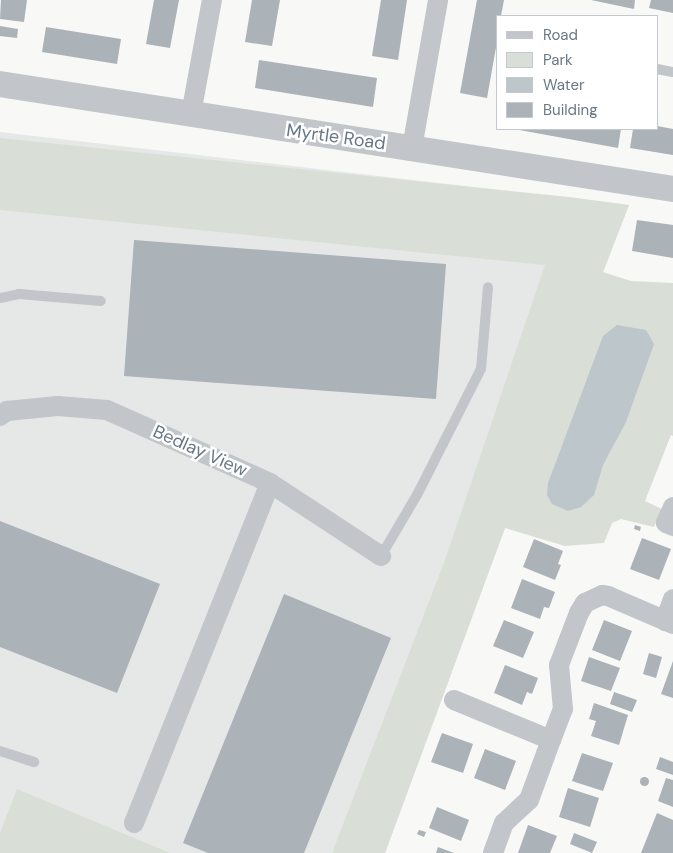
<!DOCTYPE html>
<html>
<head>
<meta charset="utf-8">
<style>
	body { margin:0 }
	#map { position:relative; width:673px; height:853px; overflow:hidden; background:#f8f8f6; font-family:"DM Sans",sans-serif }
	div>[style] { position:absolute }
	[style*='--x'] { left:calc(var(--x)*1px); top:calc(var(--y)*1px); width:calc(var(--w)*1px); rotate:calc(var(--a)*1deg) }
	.built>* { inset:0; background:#e6e7e7 }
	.green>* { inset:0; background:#d9dfd7 }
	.water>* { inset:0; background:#bcc6cb }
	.building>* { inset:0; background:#abb2b8 }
	.round { border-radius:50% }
	.service>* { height:10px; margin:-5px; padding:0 5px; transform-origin:5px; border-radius:5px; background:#c2c5c9 }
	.minor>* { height:20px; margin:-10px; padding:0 10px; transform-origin:10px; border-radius:10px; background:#c2c5c9 }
	.tertiary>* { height:26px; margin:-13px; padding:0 13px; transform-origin:13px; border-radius:13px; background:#c2c5c9 }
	span { translate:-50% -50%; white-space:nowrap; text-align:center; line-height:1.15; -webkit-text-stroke:5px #fff; paint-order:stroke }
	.street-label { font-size:18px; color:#687786 }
	.legend { position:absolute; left:496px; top:15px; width:162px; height:115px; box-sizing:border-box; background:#fff; border:1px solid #c3c9cf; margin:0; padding:6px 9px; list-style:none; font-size:15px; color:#687786 }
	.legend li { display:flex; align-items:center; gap:10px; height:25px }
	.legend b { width:25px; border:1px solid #c3c9cf }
</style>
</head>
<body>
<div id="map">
	<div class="built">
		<div style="clip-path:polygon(0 132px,629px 205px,505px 528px,385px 853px,0 853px)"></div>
	</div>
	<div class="green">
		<div style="clip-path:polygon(0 138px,569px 197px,629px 205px,603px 272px,631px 281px,673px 283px,673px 436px,671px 435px,645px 501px,662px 509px,654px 527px,621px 519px,612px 523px,604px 543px,565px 546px,505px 528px,385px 853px,332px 853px,445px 560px,545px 265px,0 210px)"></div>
		<div style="clip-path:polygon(17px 789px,170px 853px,0 853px,0 833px)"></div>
	</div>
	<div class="water">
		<div style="clip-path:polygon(617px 325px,646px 330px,654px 344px,626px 422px,603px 465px,594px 495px,581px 507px,568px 511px,552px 504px,547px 495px,548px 483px,603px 336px)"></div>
	</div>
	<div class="building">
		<div style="clip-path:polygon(1px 0,27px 0,24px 22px,0 19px)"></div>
		<div style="clip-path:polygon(154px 0,179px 0,170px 48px,146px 44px)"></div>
		<div style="clip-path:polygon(252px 0,280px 0,272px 46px,245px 42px)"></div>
		<div style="clip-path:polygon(381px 0,407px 0,398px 60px,372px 56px)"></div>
		<div style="clip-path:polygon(477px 0,504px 0,501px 16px,497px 16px,497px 42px,487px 98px,460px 93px)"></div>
		<div style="clip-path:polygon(591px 0,635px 0,634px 9px)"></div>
		<div style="clip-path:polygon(651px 0,673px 0,673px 13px,649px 8px)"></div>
		<div style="clip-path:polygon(0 26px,18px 29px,17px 38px,0 36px)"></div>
		<div style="clip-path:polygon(46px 27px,121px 39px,117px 64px,42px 52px)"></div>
		<div style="clip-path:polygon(259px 60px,377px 78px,373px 107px,255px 88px)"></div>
		<div style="clip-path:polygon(657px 126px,673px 129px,673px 155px,630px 148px,633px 129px,657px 129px)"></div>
		<div style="clip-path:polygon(514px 129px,621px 129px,618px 148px)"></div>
		<div style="clip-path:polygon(637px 220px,673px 225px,673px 258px,632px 251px)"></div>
		<div style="clip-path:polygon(134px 240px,446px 264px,436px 399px,124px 376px)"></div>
		<div style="clip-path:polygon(0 521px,160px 584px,117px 693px,0 647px)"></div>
		<div style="clip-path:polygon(635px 525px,641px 527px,640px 531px,634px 529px)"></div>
		<div style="clip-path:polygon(642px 538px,671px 549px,659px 580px,630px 569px)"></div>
		<div style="clip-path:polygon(534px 539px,563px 551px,558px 564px,561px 565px,555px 580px,523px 567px)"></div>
		<div style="clip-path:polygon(522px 579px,555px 592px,549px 608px,544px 607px,540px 619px,511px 608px)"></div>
		<div style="clip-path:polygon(284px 594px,391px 638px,304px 853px,208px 853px,183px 843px)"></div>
		<div style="clip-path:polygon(504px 620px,534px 632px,523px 658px,493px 646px)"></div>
		<div style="clip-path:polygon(604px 620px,632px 631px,620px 661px,592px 650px)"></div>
		<div style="clip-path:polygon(649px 653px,662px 657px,656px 678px,643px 674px)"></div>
		<div style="clip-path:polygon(589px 657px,620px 668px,611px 691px,581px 681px)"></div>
		<div style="clip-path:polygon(673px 661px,673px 698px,661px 694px)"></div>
		<div style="clip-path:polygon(505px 665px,538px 678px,532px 694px,527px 692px,522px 705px,494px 693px)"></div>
		<div style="clip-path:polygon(614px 692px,637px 700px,632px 712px,610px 704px)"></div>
		<div style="clip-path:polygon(594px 703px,628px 715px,619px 745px,591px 736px,596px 721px,589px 719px)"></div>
		<div style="clip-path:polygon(442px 733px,473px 744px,463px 773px,431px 762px)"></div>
		<div style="clip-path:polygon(485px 749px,516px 761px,505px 790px,474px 778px)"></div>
		<div style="clip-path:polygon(582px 753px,613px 763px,603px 791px,572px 781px)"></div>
		<div style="clip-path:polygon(660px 757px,673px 762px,673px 775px,656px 769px)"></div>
		<div class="round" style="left:639.5px;top:776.5px;width:9px;height:9px"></div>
		<div style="clip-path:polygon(666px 778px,673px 780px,673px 807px,658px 801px)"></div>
		<div style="clip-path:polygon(568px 788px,599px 798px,590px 827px,559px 817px)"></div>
		<div style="clip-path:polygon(437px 807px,469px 820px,461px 841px,429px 828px)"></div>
		<div style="clip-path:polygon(657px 813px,673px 820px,673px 853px,641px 853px)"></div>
		<div style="clip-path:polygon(528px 825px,557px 836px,550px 853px,518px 853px)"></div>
		<div style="clip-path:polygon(419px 830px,426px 832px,424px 837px,417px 834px)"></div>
		<div style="clip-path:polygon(574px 833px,597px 842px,592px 853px,570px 844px)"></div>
		<div style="clip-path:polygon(438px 847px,454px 853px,436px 853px)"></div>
	</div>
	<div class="service">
		<div style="--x:657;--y:69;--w:16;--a:11"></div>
		<div style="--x:0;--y:298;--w:19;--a:-12"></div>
		<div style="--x:19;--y:294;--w:82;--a:4.9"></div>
		<div style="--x:381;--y:556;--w:71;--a:-59.5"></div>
		<div style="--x:417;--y:495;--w:141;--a:-63.1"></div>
		<div style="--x:481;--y:369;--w:82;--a:-85.1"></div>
		<div style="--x:0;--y:751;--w:36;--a:18"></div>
	</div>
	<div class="minor">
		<div style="--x:191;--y:114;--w:116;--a:-79.6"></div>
		<div style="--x:412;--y:148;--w:150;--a:-80"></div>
		<div style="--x:0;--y:416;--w:9;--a:-36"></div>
		<div style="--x:7;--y:411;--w:51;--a:-5.6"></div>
		<div style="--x:58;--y:406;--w:49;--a:4.7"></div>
		<div style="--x:107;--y:410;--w:179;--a:24.1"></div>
		<div style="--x:270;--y:483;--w:133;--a:33.3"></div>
		<div style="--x:673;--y:507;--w:17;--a:114"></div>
		<div style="--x:666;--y:523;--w:8;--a:23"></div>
		<div style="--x:665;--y:621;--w:23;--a:-70"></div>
		<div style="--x:454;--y:700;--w:105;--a:22.4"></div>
		<div style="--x:134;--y:823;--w:366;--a:-68.2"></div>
		<div style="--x:493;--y:853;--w:32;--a:-70"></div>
		<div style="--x:504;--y:823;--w:34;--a:-43"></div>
		<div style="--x:529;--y:800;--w:64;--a:-69.9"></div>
		<div style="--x:551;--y:740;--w:33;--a:-69"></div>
		<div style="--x:563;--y:709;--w:44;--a:-95.2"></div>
		<div style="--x:559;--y:665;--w:56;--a:-69"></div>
		<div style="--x:579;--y:613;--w:12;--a:-59"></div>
		<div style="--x:585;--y:603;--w:19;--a:-25"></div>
		<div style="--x:602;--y:595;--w:6;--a:9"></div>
		<div style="--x:608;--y:596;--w:71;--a:23.3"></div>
	</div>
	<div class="tertiary">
		<div style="--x:0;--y:84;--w:681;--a:8.87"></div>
	</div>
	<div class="street-label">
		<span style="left:336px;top:137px;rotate:8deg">Myrtle Road</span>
		<span style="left:200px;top:451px;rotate:24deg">Bedlay View</span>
	</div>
	<ul class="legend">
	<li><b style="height:6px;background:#c2c5c9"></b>Road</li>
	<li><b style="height:14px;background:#d9dfd7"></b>Park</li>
	<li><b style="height:14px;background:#bcc6cb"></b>Water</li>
	<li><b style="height:14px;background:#abb2b8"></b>Building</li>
	</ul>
</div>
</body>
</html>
